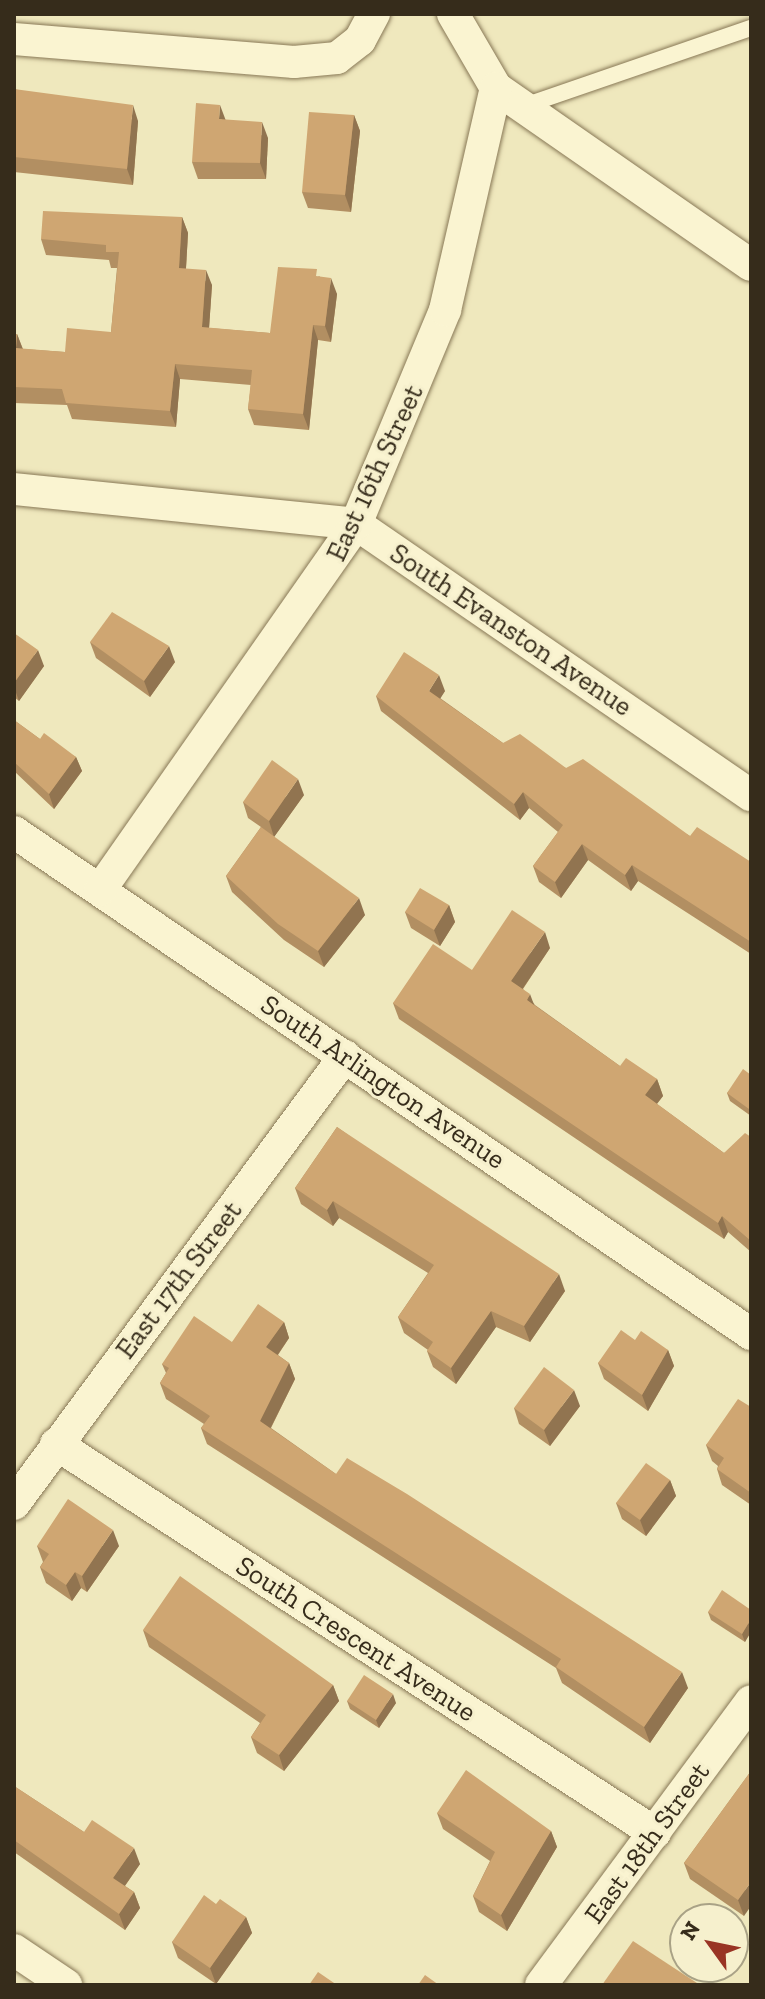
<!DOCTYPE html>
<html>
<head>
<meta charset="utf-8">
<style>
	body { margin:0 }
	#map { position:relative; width:765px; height:1999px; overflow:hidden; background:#efe8bd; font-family:"Zilla Slab",serif }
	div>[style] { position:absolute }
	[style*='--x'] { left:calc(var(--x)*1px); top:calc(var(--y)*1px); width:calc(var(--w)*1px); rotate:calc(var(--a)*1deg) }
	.roads { filter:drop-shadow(0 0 2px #887856) drop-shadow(0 0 2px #887856) }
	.lane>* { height:16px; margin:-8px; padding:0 8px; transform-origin:8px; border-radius:8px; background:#faf4d1 }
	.street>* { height:32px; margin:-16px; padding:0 16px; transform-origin:16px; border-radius:16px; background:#faf4d1 }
	.wall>* { inset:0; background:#b28f62 }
	.shaded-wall>* { inset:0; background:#917450 }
	.building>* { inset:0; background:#cfa672 }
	span { translate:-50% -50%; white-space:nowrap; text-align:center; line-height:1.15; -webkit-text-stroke:6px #f6f0cd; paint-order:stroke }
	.street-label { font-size:28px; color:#362c1b }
	.frame { position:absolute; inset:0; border:16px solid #362c1b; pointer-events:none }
	.north { position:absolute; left:669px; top:1903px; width:80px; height:80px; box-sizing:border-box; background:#f6f0cd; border:2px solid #a9a286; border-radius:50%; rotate:303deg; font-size:22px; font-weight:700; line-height:32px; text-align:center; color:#362c1b }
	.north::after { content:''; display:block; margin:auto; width:28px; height:36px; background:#993424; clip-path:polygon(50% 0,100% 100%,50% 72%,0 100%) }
</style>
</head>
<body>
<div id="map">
	<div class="roads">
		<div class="lane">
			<div style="--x:524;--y:106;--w:240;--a:-19"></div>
		</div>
		<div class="street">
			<div style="--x:453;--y:14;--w:86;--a:59.8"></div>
			<div style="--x:496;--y:88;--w:310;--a:34.8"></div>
			<div style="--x:14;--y:39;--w:281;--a:4.7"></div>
			<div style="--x:294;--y:62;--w:43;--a:-5.3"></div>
			<div style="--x:337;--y:58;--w:29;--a:-38"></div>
			<div style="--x:360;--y:40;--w:30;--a:-62"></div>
			<div style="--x:14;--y:489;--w:344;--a:5.8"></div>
			<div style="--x:356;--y:524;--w:479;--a:34.5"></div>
			<div style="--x:14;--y:832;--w:892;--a:34.26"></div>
			<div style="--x:100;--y:890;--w:447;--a:-55"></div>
			<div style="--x:356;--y:524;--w:232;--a:-67.4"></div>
			<div style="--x:445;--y:310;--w:228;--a:-77.1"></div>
			<div style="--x:56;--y:1444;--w:714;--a:33"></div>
			<div style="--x:14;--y:1504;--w:557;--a:-53.54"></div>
			<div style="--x:14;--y:1950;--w:63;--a:33.9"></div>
			<div style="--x:541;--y:1985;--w:353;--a:-53.5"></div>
		</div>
	</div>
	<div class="wall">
		<div style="clip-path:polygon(14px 89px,138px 121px,133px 185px,14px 172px)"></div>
		<div style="clip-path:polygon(354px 115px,360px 131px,351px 212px,308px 208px,302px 192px)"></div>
		<div style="clip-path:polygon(226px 120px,268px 138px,266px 179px,198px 179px,192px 162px)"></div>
		<div style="clip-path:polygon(182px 217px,188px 233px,186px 269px,212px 285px,209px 328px,270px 333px,319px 276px,337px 294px,331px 342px,318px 340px,309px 430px,254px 425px,248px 409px,251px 385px,180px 379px,176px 427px,72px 419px,67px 405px,14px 403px,14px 334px,17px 334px,23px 349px,65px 352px,111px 332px,117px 268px,111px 268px,109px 260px,46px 255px,41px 239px)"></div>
		<div style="clip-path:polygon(14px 633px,44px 666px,19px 701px,14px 697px)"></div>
		<div style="clip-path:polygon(90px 642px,175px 662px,150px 697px,96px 658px)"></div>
		<div style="clip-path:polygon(445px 691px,440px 698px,503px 743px,566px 768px,690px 836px,751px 862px,751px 954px,638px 881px,631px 891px,588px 860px,561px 898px,539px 882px,533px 866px,558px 832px,529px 808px,520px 820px,381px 711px,376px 696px)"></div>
		<div style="clip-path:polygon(14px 720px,40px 739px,76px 757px,82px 771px,54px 809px,14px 771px)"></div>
		<div style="clip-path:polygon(304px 795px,274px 837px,365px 915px,324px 967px,284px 940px,232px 892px,226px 876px,261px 827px,248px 818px,243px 802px)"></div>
		<div style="clip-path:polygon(449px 905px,455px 922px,440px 946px,411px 928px,405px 912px)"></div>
		<div style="clip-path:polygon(550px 948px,523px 989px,535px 1005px,620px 1066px,657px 1079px,663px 1096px,657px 1104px,724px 1153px,751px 1137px,751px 1252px,728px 1232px,724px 1239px,399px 1019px,393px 1003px,472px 970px)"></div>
		<div style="clip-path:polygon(751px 1075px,751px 1116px,730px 1101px,727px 1093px)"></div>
		<div style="clip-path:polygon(337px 1127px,565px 1291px,530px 1342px,496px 1327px,456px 1384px,433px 1367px,427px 1351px,428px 1350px,404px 1333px,398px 1317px,428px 1273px,339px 1218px,333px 1226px,301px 1204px,295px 1188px)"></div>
		<div style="clip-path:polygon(284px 1322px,289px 1338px,278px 1355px,289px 1363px,295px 1379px,271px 1428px,336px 1474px,688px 1688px,650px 1743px,562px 1683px,556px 1668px,207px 1444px,201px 1428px,204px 1424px,166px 1399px,160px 1383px,166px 1373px,162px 1364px,232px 1342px)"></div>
		<div style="clip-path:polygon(635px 1340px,668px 1350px,674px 1366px,648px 1411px,604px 1379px,598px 1363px)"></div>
		<div style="clip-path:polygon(580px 1406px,550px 1446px,519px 1424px,514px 1408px)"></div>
		<div style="clip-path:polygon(751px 1407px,751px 1505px,722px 1485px,717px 1469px,718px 1466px,712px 1461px,706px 1445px)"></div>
		<div style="clip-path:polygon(670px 1480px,676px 1496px,646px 1536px,622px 1519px,616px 1503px)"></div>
		<div style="clip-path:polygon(37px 1546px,119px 1546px,87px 1592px,81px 1588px,72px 1601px,46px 1583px,40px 1567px,43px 1562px)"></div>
		<div style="clip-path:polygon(751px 1610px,745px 1642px,711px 1620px,708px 1612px)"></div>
		<div style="clip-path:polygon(143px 1630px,333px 1685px,339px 1701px,284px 1771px,257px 1753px,251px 1737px,260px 1723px,149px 1647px)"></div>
		<div style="clip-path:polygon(347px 1701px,396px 1703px,379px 1728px,350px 1709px)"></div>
		<div style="clip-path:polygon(751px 1771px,744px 1916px,690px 1879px,684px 1863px)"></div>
		<div style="clip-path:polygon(14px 1786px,84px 1832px,140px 1864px,125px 1886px,134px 1892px,140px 1908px,125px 1930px,14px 1852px)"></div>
		<div style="clip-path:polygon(437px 1813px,551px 1831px,557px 1847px,507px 1931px,479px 1912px,473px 1896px,490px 1861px,443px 1829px)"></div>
		<div style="clip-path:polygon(216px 1904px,246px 1917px,252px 1933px,216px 1984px,178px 1958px,172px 1942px)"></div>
	</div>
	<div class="shaded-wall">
		<div style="clip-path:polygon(133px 105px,138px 121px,133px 185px,127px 169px)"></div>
		<div style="clip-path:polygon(220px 105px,226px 121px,219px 119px)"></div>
		<div style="clip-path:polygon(354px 115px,360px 131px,351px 212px,345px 195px)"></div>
		<div style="clip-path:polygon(262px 122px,268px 138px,266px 179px,260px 163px)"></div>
		<div style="clip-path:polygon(182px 217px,188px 233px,185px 284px,179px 268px)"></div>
		<div style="clip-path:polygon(206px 270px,212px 285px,208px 343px,202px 327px)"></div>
		<div style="clip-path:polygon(331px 278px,337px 294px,331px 342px,325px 326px)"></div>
		<div style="clip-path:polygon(313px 325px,318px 340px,309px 430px,303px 414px)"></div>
		<div style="clip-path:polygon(17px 334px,23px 350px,16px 348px)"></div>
		<div style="clip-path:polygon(175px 364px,180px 379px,176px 427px,170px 411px)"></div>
		<div style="clip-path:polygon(169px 646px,175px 662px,150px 697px,144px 681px)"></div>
		<div style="clip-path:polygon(38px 650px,44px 666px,19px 701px,14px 687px,14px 683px)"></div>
		<div style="clip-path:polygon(439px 675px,445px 691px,435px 707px,429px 691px)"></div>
		<div style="clip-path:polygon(76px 757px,82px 771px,54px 809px,49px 794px)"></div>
		<div style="clip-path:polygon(298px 779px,304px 795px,274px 837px,269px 821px)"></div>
		<div style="clip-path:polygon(523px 792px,529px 808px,520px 820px,514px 804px)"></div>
		<div style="clip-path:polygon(582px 844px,588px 860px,561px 898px,555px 882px)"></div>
		<div style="clip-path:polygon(632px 865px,638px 881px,631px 891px,625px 875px)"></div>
		<div style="clip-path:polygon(359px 898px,365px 915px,324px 967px,318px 951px)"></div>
		<div style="clip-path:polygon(449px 905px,455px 922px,440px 946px,434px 930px)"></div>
		<div style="clip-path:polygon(545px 932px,550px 948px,517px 997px,511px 981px)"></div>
		<div style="clip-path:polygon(530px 994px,536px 1010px,527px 1000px)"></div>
		<div style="clip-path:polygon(657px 1079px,663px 1096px,651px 1111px,645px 1095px)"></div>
		<div style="clip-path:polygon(333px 1201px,339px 1218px,333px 1226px,327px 1210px)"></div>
		<div style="clip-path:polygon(722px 1216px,728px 1232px,724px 1239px,718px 1223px)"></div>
		<div style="clip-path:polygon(559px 1274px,565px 1291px,530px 1342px,524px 1326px)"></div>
		<div style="clip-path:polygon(491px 1311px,496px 1327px,456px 1384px,451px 1368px)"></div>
		<div style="clip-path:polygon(284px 1322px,289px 1338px,272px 1363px,266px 1347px)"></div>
		<div style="clip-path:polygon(668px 1350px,674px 1366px,648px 1411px,642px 1395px)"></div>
		<div style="clip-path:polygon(289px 1363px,295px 1379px,266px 1437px,260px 1421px)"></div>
		<div style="clip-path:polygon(574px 1390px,580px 1406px,550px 1446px,544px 1430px)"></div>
		<div style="clip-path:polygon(670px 1480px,676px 1496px,646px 1536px,640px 1520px)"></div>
		<div style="clip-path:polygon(113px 1530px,119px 1546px,87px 1592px,82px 1576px)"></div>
		<div style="clip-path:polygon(75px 1572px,81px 1588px,72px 1601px,66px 1585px)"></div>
		<div style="clip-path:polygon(751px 1619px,751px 1632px,745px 1642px,742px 1634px)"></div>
		<div style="clip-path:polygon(682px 1672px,688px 1688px,650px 1743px,644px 1727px)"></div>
		<div style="clip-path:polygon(333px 1685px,339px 1701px,284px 1771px,279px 1755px)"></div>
		<div style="clip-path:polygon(393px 1694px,396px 1703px,379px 1728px,376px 1720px)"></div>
		<div style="clip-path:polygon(551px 1831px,557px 1847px,507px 1931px,501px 1915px)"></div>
		<div style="clip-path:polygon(134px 1848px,140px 1864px,119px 1894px,113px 1878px)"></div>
		<div style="clip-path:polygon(751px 1882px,751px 1906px,744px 1916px,738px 1900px)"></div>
		<div style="clip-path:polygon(134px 1892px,140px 1908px,125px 1930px,119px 1914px)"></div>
		<div style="clip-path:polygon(246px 1917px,252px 1933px,216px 1984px,210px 1968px)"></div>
	</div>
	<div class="building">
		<div style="clip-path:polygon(14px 89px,133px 105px,127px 169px,14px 157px)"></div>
		<div style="clip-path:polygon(196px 103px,220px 105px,219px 119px,262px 122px,260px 163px,192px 162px)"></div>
		<div style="clip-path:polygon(309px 112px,354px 115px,345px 195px,302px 192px)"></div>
		<div style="clip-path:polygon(43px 211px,182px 217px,179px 268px,206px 270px,202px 327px,270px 333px,278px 267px,317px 269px,316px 276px,331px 278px,325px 326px,313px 325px,303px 414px,248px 409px,252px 370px,175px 364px,170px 411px,66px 403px,62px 389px,14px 387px,14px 334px,17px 334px,16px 348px,65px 352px,67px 328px,111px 332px,119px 252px,106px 252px,106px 245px,41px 239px)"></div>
		<div style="clip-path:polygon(112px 612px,169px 646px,144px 681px,90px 642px)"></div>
		<div style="clip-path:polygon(14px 633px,38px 650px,14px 683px)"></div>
		<div style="clip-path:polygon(404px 652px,439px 675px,429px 691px,503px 743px,520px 734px,566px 768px,583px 759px,690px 836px,697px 827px,751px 862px,751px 942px,632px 865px,625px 875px,582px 844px,555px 882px,533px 866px,563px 825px,523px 792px,514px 804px,376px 696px)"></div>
		<div style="clip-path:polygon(14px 720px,40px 739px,44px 733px,76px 757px,49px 794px,14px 762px)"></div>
		<div style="clip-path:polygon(272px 760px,298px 779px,269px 821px,243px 802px)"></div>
		<div style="clip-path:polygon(261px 827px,359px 898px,318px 951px,278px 924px,226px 876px)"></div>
		<div style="clip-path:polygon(420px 888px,449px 905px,434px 930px,405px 912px)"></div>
		<div style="clip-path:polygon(512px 910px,545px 932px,511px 981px,530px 994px,527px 1000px,620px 1066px,626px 1058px,657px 1079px,645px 1095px,724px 1153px,745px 1133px,751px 1137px,751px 1184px,749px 1188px,751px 1190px,751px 1241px,722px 1216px,718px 1223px,393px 1003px,433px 944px,472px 970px)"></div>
		<div style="clip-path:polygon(743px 1069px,751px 1075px,751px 1106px,749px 1109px,727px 1093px)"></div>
		<div style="clip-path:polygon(337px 1127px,559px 1274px,524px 1326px,491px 1311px,451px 1368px,427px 1351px,433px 1342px,398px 1317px,434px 1265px,333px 1201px,327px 1210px,295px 1188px)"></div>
		<div style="clip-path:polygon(258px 1304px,284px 1322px,266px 1347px,289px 1363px,260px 1421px,336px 1474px,347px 1458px,407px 1494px,682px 1672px,644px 1727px,556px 1667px,561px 1659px,201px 1428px,210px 1416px,160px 1383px,169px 1368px,162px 1364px,194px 1316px,232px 1342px)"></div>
		<div style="clip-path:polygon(621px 1330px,635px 1340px,641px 1331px,668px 1350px,642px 1395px,598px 1363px)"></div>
		<div style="clip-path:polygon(544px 1367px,574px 1390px,544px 1430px,514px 1408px)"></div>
		<div style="clip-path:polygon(738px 1399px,751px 1407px,751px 1493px,717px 1469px,724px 1458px,706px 1445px)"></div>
		<div style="clip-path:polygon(646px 1463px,670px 1480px,640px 1520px,616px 1503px)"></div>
		<div style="clip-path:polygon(68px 1499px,113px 1530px,82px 1576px,75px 1572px,66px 1585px,40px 1567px,49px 1554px,37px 1546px)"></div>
		<div style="clip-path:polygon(180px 1576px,333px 1685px,279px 1755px,251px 1737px,266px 1715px,143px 1630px)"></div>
		<div style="clip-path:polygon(722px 1590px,751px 1610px,751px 1619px,742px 1634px,708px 1612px)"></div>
		<div style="clip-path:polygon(364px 1675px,393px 1694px,376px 1720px,347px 1701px)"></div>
		<div style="clip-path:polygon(466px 1770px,551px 1831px,501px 1915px,473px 1896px,495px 1852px,437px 1813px)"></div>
		<div style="clip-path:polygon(751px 1771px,751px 1882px,738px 1900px,684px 1863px)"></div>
		<div style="clip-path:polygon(14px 1786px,84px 1832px,92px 1820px,134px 1848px,113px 1878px,134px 1892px,119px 1914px,14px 1840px)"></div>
		<div style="clip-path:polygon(204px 1895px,216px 1904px,220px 1899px,246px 1917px,210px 1968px,172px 1942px)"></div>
		<div style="clip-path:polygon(633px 1941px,700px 1985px,602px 1985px)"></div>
		<div style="clip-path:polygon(318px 1972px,337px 1985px,309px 1985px)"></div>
		<div style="clip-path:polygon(425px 1975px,439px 1985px,418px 1985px)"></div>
	</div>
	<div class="street-label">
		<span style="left:375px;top:473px;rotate:-65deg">East 16th Street</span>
		<span style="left:511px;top:630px;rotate:34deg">South Evanston Avenue</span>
		<span style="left:383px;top:1082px;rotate:34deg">South Arlington Avenue</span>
		<span style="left:179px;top:1280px;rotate:-53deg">East 17th Street</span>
		<span style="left:356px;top:1639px;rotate:33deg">South Crescent Avenue</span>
		<span style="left:647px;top:1843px;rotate:-54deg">East 18th Street</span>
	</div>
	<div class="frame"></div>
	<div class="north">N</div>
</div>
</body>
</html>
